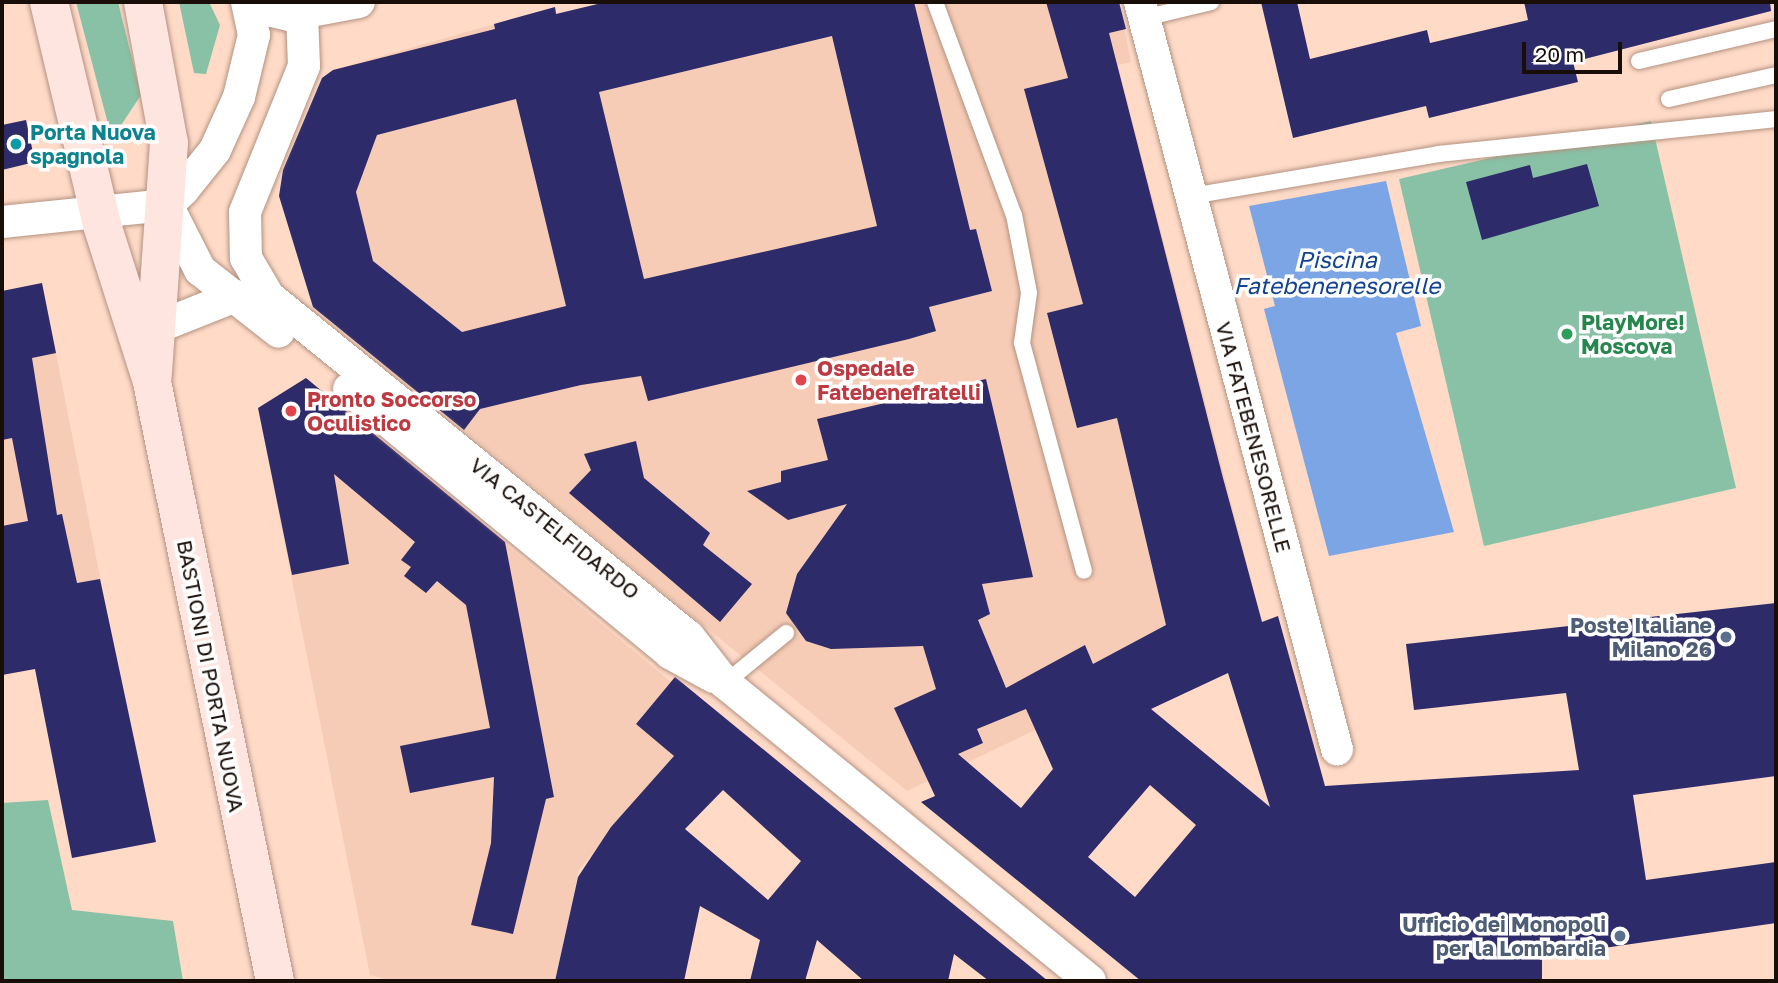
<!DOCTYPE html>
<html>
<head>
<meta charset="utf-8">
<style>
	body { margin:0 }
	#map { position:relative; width:1778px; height:983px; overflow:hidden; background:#fedac7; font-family:"Golos Text",sans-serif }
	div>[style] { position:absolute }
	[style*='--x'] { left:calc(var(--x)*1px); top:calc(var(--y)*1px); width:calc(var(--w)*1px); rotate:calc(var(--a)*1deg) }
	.built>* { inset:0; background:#f7ccb6 }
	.green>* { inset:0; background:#88c1a5 }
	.water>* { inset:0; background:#7ca5e6 }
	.building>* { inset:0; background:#2e2b6a }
	.roads { filter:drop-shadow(0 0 2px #b39281) drop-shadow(0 0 2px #b39281) }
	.lane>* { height:16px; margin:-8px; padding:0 8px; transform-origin:8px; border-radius:8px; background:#fff }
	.street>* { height:32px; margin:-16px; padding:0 16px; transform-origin:16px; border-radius:16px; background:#fff }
	.secondary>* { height:38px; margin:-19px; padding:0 19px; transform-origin:19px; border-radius:19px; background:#fee5df }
	.dots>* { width:19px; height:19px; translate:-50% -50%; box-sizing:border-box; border:4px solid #fff; border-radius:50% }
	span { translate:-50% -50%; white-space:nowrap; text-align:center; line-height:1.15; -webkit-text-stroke:7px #fff; paint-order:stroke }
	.culture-label { font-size:21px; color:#0d838f; font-weight:700 }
	.left { translate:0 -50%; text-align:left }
	.leisure-label { font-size:21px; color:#27864d; font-weight:700 }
	.health-label { font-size:21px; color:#be3a42; font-weight:700 }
	.street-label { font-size:21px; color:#180d07 }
	.service-label { font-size:21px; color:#4e5e75; font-weight:700 }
	.right { translate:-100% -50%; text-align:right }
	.water-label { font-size:23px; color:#134390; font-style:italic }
	.frame { position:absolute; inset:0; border:4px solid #180d07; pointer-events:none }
	.scale { position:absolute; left:1522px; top:42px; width:100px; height:32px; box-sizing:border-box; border:4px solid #180d07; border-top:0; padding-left:9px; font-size:21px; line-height:24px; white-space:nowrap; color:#180d07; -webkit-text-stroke:5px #fff; paint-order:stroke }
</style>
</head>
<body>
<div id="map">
	<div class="built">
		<div style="clip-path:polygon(607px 2px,1119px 2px,1131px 62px,1118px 65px,1262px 622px,907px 791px,313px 307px,279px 196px,322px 78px,333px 70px,555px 7px,557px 14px)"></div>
		<div style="clip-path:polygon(42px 283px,115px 653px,2px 675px,2px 291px)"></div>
		<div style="clip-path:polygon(306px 378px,671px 682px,636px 724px,674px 756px,579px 870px,555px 981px,392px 981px,370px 975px,258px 408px)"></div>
	</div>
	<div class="green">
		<div style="clip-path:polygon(76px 2px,118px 2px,141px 95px,112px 139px)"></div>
		<div style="clip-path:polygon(179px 2px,209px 2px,220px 25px,206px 74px,194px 73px)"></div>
		<div style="clip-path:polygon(1651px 121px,1736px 488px,1484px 546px,1399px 179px)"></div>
		<div style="clip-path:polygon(48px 800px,72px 910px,173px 921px,183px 981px,2px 981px,2px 803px)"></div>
	</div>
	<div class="water">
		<div style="clip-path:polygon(1386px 181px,1421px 326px,1396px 333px,1454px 532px,1329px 556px,1264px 309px,1275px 306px,1249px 206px)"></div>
	</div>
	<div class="building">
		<div style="clip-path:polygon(evenodd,606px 2px,914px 2px,970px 230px,976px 229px,992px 291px,929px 307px,936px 331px,909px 339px,648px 401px,641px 376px,581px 385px,480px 409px,464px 430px,313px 307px,279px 196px,283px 170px,322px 78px,333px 70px,495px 29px,494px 24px,555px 7px,556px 14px,606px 2px,832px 36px,877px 226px,644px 279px,599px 92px,832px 36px,606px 2px,516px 99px,566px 306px,462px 332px,373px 261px,356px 192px,377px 135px,516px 99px)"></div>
		<div style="clip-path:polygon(evenodd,1046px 2px,1119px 2px,1126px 29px,1109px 33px,1223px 478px,1262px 622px,1278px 616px,1325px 786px,1579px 770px,1566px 693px,1414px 710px,1406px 644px,1776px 603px,1776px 776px,1633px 795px,1646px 880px,1776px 862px,1776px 923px,1542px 957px,1542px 981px,1141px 981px,921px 802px,935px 796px,894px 708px,936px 689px,923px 646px,831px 649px,806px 641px,786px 613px,797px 574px,847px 504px,788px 520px,747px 491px,781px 482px,781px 471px,828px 460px,817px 419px,986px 379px,1033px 577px,982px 584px,990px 614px,978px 620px,1006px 688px,1085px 645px,1093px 664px,1166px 625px,1117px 418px,1077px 428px,1047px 313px,1083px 304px,1024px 89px,1068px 78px,1046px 2px,1228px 673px,1270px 807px,1151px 709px,1228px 673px,1046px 2px,1026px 709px,1053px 769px,1021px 808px,958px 754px,983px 743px,977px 729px,1026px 709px,1046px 2px,1150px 785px,1196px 825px,1135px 897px,1088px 857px,1150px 785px)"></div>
		<div style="clip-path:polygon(1261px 2px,1297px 2px,1310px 59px,1427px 30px,1430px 43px,1528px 20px,1524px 2px,1770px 2px,1771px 11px,1573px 62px,1578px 82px,1429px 118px,1426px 106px,1293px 138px)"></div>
		<div style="clip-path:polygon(26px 120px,35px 162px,2px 170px,2px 125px)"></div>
		<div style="clip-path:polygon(1587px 164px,1599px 206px,1482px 240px,1466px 182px,1530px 165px,1533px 178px)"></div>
		<div style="clip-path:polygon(42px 283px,56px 353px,32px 358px,57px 515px,62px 514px,77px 583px,100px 579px,156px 842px,72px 858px,35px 669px,2px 675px,2px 526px,28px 521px,12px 438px,2px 440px,2px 291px)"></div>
		<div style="clip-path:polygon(306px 378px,505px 542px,554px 797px,546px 799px,513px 934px,471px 925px,491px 843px,494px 777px,410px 793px,400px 746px,490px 728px,466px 605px,437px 581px,426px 593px,404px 576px,411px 567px,401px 560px,415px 542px,334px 474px,349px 564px,292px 575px,258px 408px)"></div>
		<div style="clip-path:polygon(636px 441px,644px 478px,710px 533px,703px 545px,752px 584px,720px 622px,569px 493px,591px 470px,584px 454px)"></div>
		<div style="clip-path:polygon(evenodd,675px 677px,841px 813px,1048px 981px,989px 981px,954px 954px,948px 981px,864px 981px,817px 940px,805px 981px,750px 981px,760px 940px,700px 906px,684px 981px,555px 981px,578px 877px,611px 827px,674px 756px,636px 724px,675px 677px,723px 790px,801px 861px,768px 900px,685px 829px,723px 790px)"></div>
	</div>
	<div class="roads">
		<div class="lane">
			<div style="--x:935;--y:2;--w:227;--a:69.7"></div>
			<div style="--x:1014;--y:215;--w:79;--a:79.1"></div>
			<div style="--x:1029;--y:293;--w:50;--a:98"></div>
			<div style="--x:1022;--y:343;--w:236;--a:74.8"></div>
			<div style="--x:1144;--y:18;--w:69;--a:-13.4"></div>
			<div style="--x:1639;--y:61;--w:141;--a:-13.1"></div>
			<div style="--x:1669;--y:99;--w:110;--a:-12.6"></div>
			<div style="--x:1191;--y:196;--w:252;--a:-9.6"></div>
			<div style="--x:1439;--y:154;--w:339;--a:-5.9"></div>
			<div style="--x:725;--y:683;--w:79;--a:-39.3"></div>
		</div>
		<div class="street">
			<div style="--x:1140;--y:2;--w:773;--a:75.23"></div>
			<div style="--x:250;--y:6;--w:40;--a:13"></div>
			<div style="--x:289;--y:15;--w:71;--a:-10.5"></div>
			<div style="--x:302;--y:14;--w:52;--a:87.8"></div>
			<div style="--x:304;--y:66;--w:157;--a:112"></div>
			<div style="--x:245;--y:212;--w:46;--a:88.8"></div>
			<div style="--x:246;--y:258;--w:45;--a:59.5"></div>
			<div style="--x:269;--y:297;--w:540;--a:38.99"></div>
			<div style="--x:689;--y:637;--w:58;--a:52"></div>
			<div style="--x:725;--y:683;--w:471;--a:39.2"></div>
			<div style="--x:167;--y:205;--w:73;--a:63.1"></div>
			<div style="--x:200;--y:270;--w:100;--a:38.1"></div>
			<div style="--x:2;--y:222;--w:166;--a:-5.9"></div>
			<div style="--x:167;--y:205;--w:22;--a:-43"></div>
			<div style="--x:183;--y:190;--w:51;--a:-51.3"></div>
			<div style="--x:215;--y:150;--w:58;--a:-65.6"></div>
			<div style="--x:239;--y:97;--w:64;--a:-76.4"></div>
			<div style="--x:254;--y:35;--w:34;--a:-102"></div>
			<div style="--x:158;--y:327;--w:84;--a:-21.7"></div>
			<div style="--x:349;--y:389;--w:416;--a:39.4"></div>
			<div style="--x:670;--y:653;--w:50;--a:28.6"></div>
		</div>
		<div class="secondary">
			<div style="--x:49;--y:2;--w:229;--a:76.6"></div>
			<div style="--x:102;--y:225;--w:165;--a:72.3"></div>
			<div style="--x:152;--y:382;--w:611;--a:78.4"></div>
			<div style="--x:143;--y:2;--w:143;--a:79.6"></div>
			<div style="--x:169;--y:143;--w:231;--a:94"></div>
		</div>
	</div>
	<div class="dots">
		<div style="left:16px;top:144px;background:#0f9aa8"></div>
		<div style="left:1567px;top:334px;background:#2e9e5b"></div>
		<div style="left:801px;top:380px;background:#e0444e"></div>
		<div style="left:291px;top:411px;background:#e0444e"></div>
		<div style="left:1726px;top:637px;background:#5c6f8a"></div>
		<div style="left:1620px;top:936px;background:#5c6f8a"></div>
	</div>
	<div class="culture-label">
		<span class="left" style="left:30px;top:144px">Porta Nuova<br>spagnola</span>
	</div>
	<div class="leisure-label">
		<span class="left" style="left:1581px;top:334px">PlayMore!<br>Moscova</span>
	</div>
	<div class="health-label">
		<span class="left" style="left:817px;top:380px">Ospedale<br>Fatebenefratelli</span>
		<span class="left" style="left:307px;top:411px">Pronto Soccorso<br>Oculistico</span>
	</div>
	<div class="street-label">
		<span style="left:1254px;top:437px;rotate:75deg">VIA FATEBENESORELLE</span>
		<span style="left:555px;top:528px;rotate:39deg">VIA CASTELFIDARDO</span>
		<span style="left:211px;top:676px;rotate:79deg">BASTIONI DI PORTA NUOVA</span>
	</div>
	<div class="service-label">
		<span class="right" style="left:1712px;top:637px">Poste Italiane<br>Milano 26</span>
		<span class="right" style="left:1606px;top:936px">Ufficio dei Monopoli<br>per la Lombardia</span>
	</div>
	<div class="water-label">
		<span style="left:1337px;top:272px">Piscina<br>Fatebenenesorelle</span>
	</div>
	<div class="frame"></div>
	<div class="scale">20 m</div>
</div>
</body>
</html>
